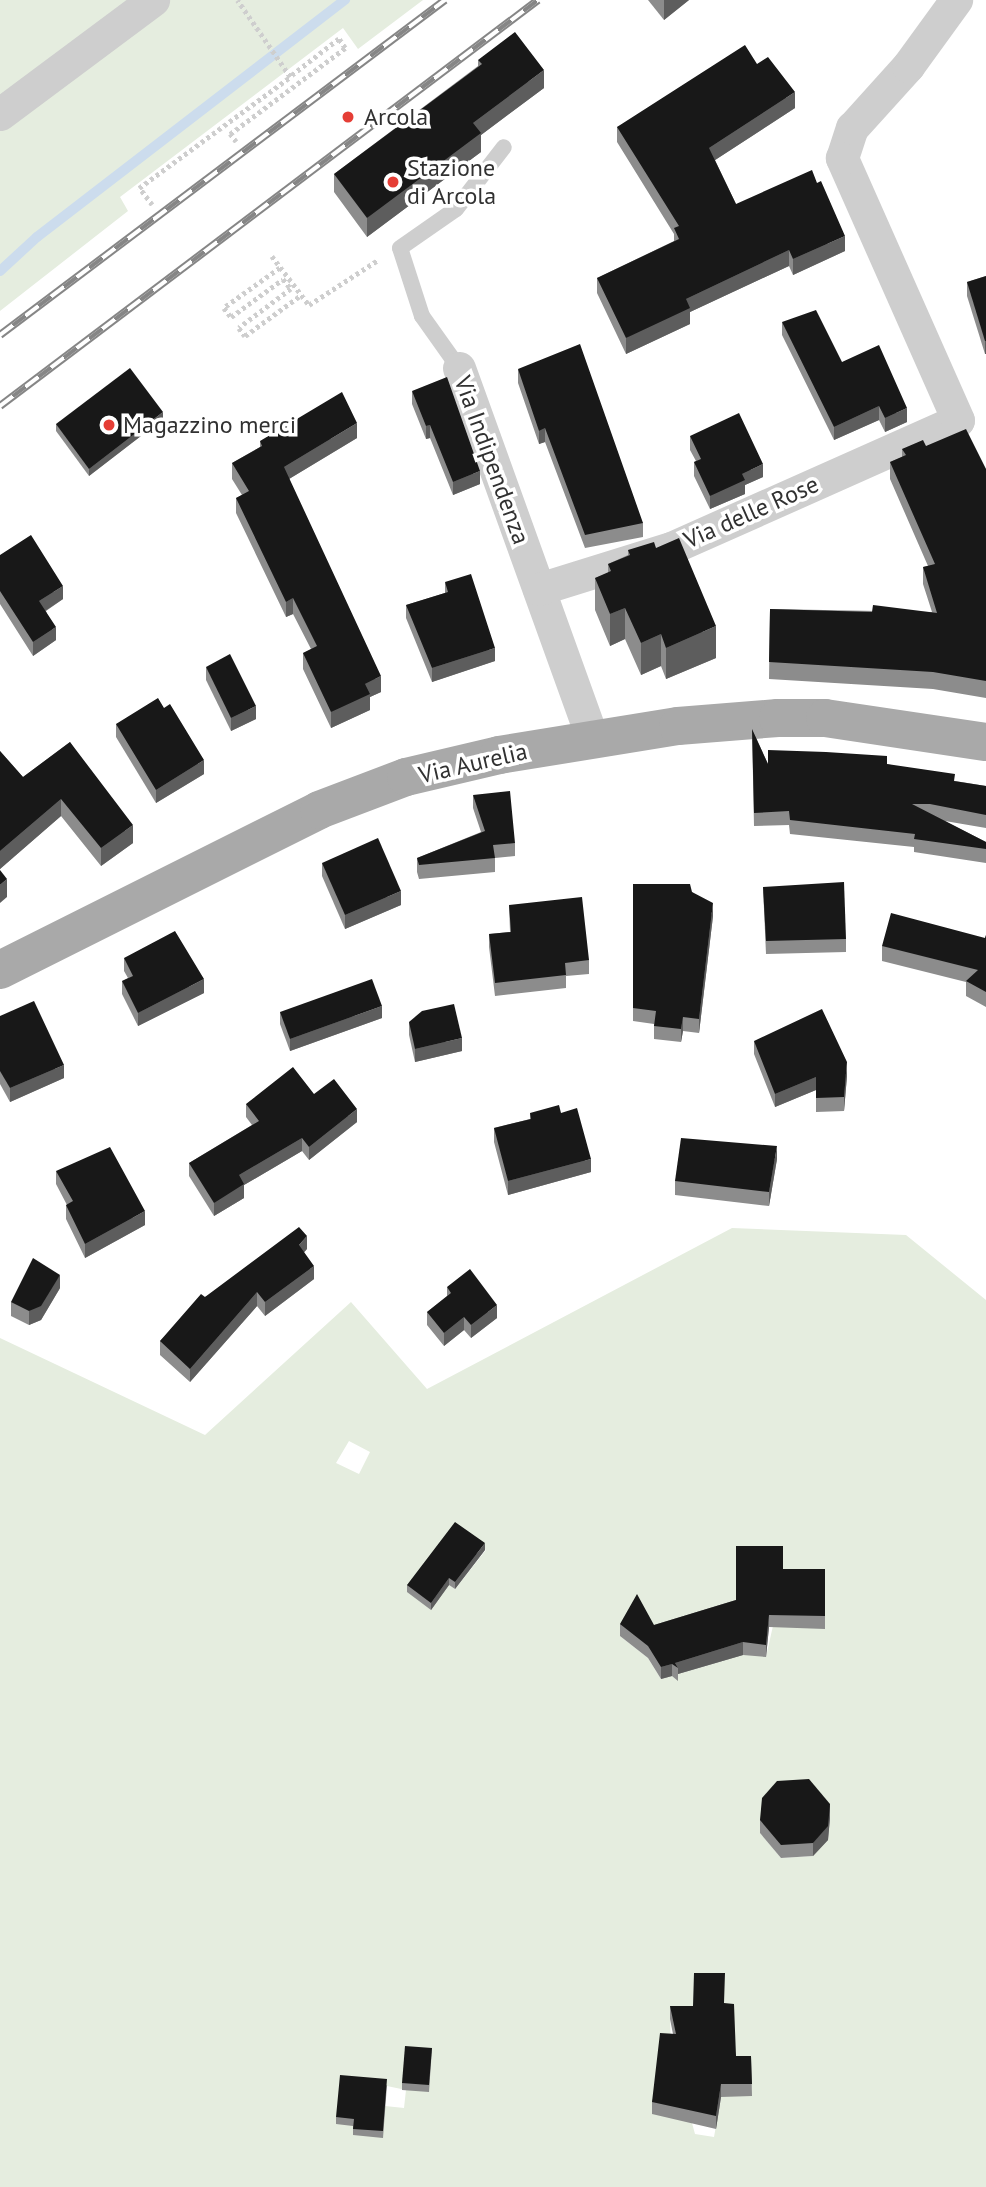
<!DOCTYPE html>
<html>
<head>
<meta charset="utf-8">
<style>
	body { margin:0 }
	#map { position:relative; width:986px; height:2187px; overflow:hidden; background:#fff; font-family:"PT Sans",sans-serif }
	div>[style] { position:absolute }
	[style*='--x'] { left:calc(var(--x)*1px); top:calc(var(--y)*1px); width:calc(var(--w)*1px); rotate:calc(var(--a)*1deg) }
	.green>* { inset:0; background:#e5eddf }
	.stream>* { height:10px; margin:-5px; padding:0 5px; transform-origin:5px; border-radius:5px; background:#ccdced }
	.path>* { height:4.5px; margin-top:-2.25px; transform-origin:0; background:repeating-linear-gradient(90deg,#cecece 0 3.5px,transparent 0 7px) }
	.lane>* { height:16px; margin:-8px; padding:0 8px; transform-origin:8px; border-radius:8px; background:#cecece }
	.street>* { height:33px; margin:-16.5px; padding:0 16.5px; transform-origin:16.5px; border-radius:16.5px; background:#cecece }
	.primary>* { height:38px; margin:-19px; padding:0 19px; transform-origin:19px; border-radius:19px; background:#a9a9a9 }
	.rail>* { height:8px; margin-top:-4px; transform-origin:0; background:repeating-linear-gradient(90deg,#fff 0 16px,#868686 0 32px); box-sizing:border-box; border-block:2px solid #868686 }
	.wall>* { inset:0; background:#8c8c8c }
	.shaded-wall>* { inset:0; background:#5d5d5d }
	.building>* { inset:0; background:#181818 }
	.dots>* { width:19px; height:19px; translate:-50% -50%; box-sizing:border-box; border:4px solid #fff; border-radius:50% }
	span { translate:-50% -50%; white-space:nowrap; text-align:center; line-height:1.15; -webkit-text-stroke:7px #fff; paint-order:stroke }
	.poi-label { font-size:24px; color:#313131 }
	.left { translate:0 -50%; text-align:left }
	.street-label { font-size:24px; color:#313131 }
</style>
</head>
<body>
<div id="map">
	<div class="green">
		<div style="clip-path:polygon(0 0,144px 0,0 107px)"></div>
		<div style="clip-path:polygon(168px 0,423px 0,358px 49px,343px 28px,120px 197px,128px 211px,0 311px,0 124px)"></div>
		<div style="clip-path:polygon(evenodd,732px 1228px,906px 1235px,986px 1300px,986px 2187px,0 2187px,0 1338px,205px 1435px,351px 1302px,427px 1389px,732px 1228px,349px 1441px,370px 1452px,359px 1474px,336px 1463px,349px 1441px,732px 1228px,455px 1529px,486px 1550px,455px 1589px,449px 1585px,455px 1529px,732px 1228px,736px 1558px,783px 1559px,783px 1581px,766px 1657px,736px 1558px,732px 1228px,620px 1636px,732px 1658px,661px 1679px,648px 1658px,620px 1636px,732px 1228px,762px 1811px,830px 1818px,828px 1840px,813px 1856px,781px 1858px,760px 1833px,762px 1811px,732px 1228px,670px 2019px,693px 2019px,736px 2069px,721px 2097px,714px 2137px,695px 2134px,671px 2046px,670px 2019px,732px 1228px,387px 2086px,406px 2090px,404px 2108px,385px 2106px,354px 2126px,387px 2086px)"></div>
	</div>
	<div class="stream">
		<div style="--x:0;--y:271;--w:50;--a:-42.6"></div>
		<div style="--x:37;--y:237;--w:389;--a:-37.6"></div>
	</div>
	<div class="path">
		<div style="--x:236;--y:142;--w:10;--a:-127"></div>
		<div style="--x:230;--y:134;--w:144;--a:-36.8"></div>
		<div style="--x:345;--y:48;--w:11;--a:-124"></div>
		<div style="--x:339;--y:39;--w:62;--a:142.2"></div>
		<div style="--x:152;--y:205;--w:21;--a:-127"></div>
		<div style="--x:139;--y:188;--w:187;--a:-36.3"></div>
		<div style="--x:290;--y:77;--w:93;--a:-124.5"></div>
		<div style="--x:272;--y:256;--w:61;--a:52.9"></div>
		<div style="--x:309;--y:305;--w:82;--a:-33.1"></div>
		<div style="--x:280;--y:268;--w:69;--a:144.5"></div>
		<div style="--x:224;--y:308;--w:11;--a:52"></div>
		<div style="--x:231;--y:317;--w:64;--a:-36.2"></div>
		<div style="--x:283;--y:279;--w:13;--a:51"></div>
		<div style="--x:291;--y:289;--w:65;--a:143.1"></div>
		<div style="--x:239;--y:328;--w:10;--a:53"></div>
		<div style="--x:245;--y:336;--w:69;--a:-36.2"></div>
	</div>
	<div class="lane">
		<div style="--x:459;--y:368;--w:64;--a:-125.4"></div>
		<div style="--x:422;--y:316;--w:71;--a:-107.9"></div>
		<div style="--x:400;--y:248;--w:68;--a:-34.9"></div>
		<div style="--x:456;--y:209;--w:78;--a:-52.3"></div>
	</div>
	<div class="street">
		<div style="--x:0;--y:114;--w:191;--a:-36.7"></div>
		<div style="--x:459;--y:368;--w:393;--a:70.2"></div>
		<div style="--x:539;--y:589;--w:138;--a:-17.3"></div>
		<div style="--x:671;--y:548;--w:314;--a:-24"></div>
		<div style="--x:958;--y:420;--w:287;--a:-113.9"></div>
		<div style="--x:842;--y:158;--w:32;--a:-72"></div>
		<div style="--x:852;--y:128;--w:84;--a:-47.9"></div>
		<div style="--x:908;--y:66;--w:82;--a:-54"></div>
	</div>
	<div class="primary">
		<div style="--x:0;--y:970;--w:357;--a:-26.6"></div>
		<div style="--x:319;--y:810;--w:93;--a:-20.8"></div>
		<div style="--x:406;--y:777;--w:96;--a:-13.3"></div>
		<div style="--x:499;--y:755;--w:181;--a:-9.2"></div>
		<div style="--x:678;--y:726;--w:100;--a:-4.6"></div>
		<div style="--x:778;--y:718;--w:47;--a:0"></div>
		<div style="--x:825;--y:718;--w:163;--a:8.5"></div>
	</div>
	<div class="rail">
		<div style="--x:0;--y:335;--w:557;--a:-36.97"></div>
		<div style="--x:0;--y:406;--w:674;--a:-37.04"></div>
	</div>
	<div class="wall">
		<div style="clip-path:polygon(648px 0,689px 0,664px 20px)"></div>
		<div style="clip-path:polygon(478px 60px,544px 88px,481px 135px,481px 152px,367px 237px,334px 192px,334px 174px,478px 66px)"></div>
		<div style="clip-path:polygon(757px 64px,795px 108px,715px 160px,736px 204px,845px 251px,793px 275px,789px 266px,690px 312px,690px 324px,626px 354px,597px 293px,597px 278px,674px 241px,674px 234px,617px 142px,617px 127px)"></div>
		<div style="clip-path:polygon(986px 276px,985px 354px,967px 296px,967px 282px)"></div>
		<div style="clip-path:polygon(782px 322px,907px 422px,885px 432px,879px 420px,834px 440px,782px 335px)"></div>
		<div style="clip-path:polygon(518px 369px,643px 523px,643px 537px,585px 548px,545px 442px,539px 444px,518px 383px)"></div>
		<div style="clip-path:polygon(412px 391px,480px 484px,453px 495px,430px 438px,426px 439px,412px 404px)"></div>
		<div style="clip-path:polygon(163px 419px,89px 476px,56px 431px,56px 424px)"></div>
		<div style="clip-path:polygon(690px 436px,763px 477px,745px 485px,745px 494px,710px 509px,694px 476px,694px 462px,696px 461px,690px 450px)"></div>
		<div style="clip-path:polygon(357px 438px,289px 479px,381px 692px,370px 697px,370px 710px,331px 728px,303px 669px,303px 653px,311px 649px,293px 614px,286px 617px,236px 513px,236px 498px,242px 495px,232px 479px,232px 463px,260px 447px,260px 441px)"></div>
		<div style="clip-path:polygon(926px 446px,986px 469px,986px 698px,933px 689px,769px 679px,770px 609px,932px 612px,923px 584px,923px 567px,928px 566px,890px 479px,890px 462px,902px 457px,902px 449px)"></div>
		<div style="clip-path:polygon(656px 548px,716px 658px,666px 679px,661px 666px,641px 675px,625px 639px,610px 646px,595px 610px,595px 578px,608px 573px,608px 564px,628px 555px,628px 550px)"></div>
		<div style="clip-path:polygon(0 555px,63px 599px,46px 611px,56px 640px,33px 656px,0 604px)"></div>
		<div style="clip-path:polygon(445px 582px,495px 661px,432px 682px,406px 618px,406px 605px,445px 593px)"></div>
		<div style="clip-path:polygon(206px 667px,256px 719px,231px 731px,206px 680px)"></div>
		<div style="clip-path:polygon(164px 708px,204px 774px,156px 803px,116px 737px,116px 724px)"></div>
		<div style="clip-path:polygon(752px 729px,768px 764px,887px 764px,955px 781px,986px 786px,986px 828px,945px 821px,986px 842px,986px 863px,914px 852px,914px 847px,790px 834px,789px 825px,754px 826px)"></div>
		<div style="clip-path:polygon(70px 742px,133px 843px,101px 866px,61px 816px,0 869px,0 751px,23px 777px)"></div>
		<div style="clip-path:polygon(473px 795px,515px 843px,515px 856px,495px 858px,495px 872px,419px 879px,417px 872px,417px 858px,481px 832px,473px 808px)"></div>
		<div style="clip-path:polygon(322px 863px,401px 905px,345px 929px,322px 876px)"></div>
		<div style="clip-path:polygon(633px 884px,692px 892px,713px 916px,699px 1033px,683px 1031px,681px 1042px,654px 1039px,654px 1024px,633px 1021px)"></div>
		<div style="clip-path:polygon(763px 887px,846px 939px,846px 952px,766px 954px)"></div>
		<div style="clip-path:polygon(509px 905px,589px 960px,589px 974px,566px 976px,566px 988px,495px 996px,489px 947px,489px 934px,510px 932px)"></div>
		<div style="clip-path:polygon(986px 935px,986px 1007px,966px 996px,966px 982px,882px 961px,882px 946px,985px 938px)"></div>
		<div style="clip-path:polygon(124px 958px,204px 993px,138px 1026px,122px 994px,122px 981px,128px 978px,124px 971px)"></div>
		<div style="clip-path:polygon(280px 1012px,382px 1018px,290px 1051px,280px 1024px)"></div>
		<div style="clip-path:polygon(0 1016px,64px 1078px,10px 1102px,0 1084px)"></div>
		<div style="clip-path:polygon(409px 1022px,462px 1051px,415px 1062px,409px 1035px)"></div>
		<div style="clip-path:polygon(754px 1041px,847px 1076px,844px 1111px,816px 1112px,816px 1090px,775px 1107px,754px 1054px)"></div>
		<div style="clip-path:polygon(314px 1094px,357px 1122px,309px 1160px,302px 1151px,244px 1185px,244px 1198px,214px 1216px,189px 1176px,189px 1163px,252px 1125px,246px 1117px,246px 1104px)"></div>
		<div style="clip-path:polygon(530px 1113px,561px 1113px,591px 1172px,508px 1195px,494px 1142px,494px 1128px,530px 1119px)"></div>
		<div style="clip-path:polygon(777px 1159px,769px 1206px,675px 1195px,675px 1181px)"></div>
		<div style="clip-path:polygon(56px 1171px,145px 1225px,85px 1258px,66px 1219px,66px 1205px,67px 1205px,56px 1184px)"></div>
		<div style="clip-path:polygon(307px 1249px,304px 1252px,314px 1279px,265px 1316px,257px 1306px,190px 1382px,160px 1355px,160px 1341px,205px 1297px)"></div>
		<div style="clip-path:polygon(447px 1287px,497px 1318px,471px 1338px,464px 1330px,444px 1346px,427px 1325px,427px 1312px,447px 1296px)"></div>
		<div style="clip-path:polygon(60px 1288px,41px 1320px,29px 1325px,11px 1316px,11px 1302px)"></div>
		<div style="clip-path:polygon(485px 1550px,455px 1589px,449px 1585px,431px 1610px,407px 1592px,407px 1585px)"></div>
		<div style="clip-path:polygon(783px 1569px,825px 1569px,825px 1629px,769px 1627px,766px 1657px,743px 1655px,678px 1674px,678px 1681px,672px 1676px,661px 1679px,648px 1658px,620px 1636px,620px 1624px,654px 1625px,736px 1600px)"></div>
		<div style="clip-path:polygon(830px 1818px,828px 1840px,813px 1856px,781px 1858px,760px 1833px,760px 1820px)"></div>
		<div style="clip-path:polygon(724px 2003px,736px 2056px,751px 2056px,752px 2096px,721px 2097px,716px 2129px,652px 2114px,652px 2102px,673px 2034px,670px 2019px,670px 2006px,693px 2006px)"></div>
		<div style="clip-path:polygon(432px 2048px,429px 2092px,402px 2090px,402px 2083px)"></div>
		<div style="clip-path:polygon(387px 2085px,383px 2138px,353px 2135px,353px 2126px,336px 2124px,336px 2117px)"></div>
	</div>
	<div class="shaded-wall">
		<div style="clip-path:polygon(664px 0,689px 0,664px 20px)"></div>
		<div style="clip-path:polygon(544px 70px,544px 88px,481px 135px,481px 152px,367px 237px,367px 218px,473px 123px)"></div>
		<div style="clip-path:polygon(795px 92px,795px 108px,709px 164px,709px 148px)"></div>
		<div style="clip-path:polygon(845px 236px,845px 251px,793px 275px,793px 259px)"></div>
		<div style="clip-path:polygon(789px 250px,789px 266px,690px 312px,690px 324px,626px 354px,626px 338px,686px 299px)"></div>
		<div style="clip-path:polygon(985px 341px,986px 341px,986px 354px,985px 354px)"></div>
		<div style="clip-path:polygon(879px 406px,879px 420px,834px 440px,834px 427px)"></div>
		<div style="clip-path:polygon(907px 408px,907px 422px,885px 432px,885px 418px)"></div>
		<div style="clip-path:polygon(163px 412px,163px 419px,89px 476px,89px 469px)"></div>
		<div style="clip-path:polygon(357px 423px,357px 438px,284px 482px,284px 467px)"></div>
		<div style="clip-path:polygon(430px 425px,430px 438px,426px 439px,426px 426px)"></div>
		<div style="clip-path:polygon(545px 428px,545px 442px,539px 444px,539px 431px)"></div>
		<div style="clip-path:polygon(763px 464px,763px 477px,745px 485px,745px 494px,710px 509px,710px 496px,742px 474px)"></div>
		<div style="clip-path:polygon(480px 471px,480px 484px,453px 495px,453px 482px)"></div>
		<div style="clip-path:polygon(63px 586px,63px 599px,39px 615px,39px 601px)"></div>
		<div style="clip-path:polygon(293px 598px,293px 614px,286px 617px,286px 602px)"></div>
		<div style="clip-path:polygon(625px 608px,625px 639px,610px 646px,610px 614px)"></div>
		<div style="clip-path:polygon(716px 626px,716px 658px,666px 679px,666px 648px)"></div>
		<div style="clip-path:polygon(56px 627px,56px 640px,33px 656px,33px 642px)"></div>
		<div style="clip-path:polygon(661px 634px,661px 666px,641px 675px,641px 643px)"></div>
		<div style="clip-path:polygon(495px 648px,495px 661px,432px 682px,432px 668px)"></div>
		<div style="clip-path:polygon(381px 676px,381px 692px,370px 697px,370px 710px,331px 728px,331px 712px,365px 684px)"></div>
		<div style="clip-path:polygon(256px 706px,256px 719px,231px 731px,231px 718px)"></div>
		<div style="clip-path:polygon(204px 760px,204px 774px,156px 803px,156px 790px)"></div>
		<div style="clip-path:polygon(61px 799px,61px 816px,0 869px,0 851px)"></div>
		<div style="clip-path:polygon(133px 825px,133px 843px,101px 866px,101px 848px)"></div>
		<div style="clip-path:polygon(7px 879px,7px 897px,0 903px,0 885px)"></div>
		<div style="clip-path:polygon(401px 891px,401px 905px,345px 929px,345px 915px)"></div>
		<div style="clip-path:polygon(713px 903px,713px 916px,699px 1033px,699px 1019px)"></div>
		<div style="clip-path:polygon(204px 979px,204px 993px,138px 1026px,138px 1013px)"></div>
		<div style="clip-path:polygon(382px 1006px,382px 1018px,290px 1051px,290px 1039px)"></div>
		<div style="clip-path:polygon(683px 1017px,683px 1031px,681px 1042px,681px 1029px)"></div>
		<div style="clip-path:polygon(462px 1038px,462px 1051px,415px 1062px,415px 1049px)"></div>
		<div style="clip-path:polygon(847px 1062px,847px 1076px,844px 1111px,844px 1097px)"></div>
		<div style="clip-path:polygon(64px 1065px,64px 1078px,10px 1102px,10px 1088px)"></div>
		<div style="clip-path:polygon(816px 1077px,816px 1090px,775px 1107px,775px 1094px)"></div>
		<div style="clip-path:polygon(357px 1109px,357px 1122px,309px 1160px,309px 1147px)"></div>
		<div style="clip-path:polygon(302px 1138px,302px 1151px,244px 1185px,244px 1198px,214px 1216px,214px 1203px,239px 1175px)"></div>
		<div style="clip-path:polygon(777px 1146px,777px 1159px,769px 1206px,769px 1192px)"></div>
		<div style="clip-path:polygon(591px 1159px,591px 1172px,508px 1195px,508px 1181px)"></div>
		<div style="clip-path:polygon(145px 1211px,145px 1225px,85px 1258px,85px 1244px)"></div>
		<div style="clip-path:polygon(307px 1236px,307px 1249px,299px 1258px,299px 1245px)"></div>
		<div style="clip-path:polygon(314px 1266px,314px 1279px,265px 1316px,265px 1302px)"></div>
		<div style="clip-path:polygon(60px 1275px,60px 1288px,41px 1320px,29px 1325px,29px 1311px)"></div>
		<div style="clip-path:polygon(257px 1292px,257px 1306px,190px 1382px,190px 1369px)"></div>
		<div style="clip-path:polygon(497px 1305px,497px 1318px,471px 1338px,471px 1325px)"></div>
		<div style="clip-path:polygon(464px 1317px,464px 1330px,444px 1346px,444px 1333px)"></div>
		<div style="clip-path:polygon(485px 1543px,485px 1550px,455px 1589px,455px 1582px)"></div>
		<div style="clip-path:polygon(449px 1578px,449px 1585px,431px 1610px,431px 1603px)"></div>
		<div style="clip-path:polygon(769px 1615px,769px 1627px,766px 1657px,766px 1645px)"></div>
		<div style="clip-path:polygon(743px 1642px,743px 1655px,678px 1674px,678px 1668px,675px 1663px)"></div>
		<div style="clip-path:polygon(672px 1664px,672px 1676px,661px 1679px,661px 1667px)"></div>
		<div style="clip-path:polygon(830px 1804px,830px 1818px,828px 1840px,813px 1856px,813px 1843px)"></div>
		<div style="clip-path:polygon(721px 2084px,721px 2097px,716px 2129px,716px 2116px)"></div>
	</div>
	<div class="building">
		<div style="clip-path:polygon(515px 32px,544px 70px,473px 123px,481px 133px,367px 218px,334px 174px,482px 64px,478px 60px)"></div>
		<div style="clip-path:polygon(745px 45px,757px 64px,768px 57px,795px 92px,709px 148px,736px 204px,812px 170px,817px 183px,821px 181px,845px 236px,793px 259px,789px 250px,686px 299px,690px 308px,626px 338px,597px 278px,679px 239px,674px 228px,679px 226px,617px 127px)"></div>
		<div style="clip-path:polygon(986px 276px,986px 341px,985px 341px,967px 282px)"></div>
		<div style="clip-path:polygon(816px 310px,842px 362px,879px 345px,907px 408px,885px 418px,879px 406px,834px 427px,782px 322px)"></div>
		<div style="clip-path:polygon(580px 344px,643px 523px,585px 535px,545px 428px,539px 431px,518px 369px)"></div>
		<div style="clip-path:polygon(130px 368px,163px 412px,89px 469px,56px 424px)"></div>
		<div style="clip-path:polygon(447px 377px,480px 471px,453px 482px,430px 425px,426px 426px,412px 391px)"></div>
		<div style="clip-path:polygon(342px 392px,357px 423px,284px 467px,381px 676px,365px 684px,370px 694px,331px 712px,303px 653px,317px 646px,293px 598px,286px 602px,236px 498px,249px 491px,232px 463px,262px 446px,260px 441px)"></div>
		<div style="clip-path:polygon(739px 413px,763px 464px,742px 474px,745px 480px,710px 496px,694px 462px,701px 459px,690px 436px)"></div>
		<div style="clip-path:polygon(966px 429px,986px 469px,986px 681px,933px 672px,769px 662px,770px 609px,872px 612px,873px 605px,937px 613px,923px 567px,935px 564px,890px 462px,906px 455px,902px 449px,923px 440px,926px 446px)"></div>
		<div style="clip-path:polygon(31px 535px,63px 586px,39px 601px,56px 627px,33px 642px,0 591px,0 555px)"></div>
		<div style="clip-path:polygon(679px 538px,716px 626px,666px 648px,661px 634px,641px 643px,625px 608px,610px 614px,595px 578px,611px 571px,608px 564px,630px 555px,628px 550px,654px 542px,656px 548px)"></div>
		<div style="clip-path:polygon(471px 574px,495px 648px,432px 668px,406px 605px,448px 592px,445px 582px)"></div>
		<div style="clip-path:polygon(230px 654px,256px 706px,231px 718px,206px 667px)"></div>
		<div style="clip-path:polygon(158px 698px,164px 708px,170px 704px,204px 760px,156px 790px,116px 724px)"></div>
		<div style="clip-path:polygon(752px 729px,768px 764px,768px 750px,826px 752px,887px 756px,887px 764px,955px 774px,954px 781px,986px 786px,986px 815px,930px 804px,912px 804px,986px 842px,986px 849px,914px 839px,915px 834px,790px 820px,789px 811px,754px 813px)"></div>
		<div style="clip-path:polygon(70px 742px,133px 825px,101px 848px,61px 799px,0 851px,0 751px,23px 777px)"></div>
		<div style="clip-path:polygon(510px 791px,515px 843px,493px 845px,495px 858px,419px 865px,417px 858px,485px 831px,473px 795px)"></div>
		<div style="clip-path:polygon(378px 838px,401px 891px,345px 915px,322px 863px)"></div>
		<div style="clip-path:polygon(0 870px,7px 879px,0 885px)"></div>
		<div style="clip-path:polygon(844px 882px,846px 939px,766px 941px,763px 887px)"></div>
		<div style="clip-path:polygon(633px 884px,690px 884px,692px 892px,713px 903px,699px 1019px,683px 1017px,681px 1029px,654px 1026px,656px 1011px,633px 1008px)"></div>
		<div style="clip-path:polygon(582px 897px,589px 960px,565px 963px,566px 975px,495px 983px,489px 934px,511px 932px,509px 905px)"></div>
		<div style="clip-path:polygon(891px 913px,985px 938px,986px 935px,986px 992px,966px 981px,978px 970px,882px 946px)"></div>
		<div style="clip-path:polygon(175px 931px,204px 979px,138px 1013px,122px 981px,133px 976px,124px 958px)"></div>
		<div style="clip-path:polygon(372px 979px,382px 1006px,290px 1039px,280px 1012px)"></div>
		<div style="clip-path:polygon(34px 1001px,64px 1065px,10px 1088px,0 1071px,0 1016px)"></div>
		<div style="clip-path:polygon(454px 1004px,462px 1038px,415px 1049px,409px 1022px,422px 1011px)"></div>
		<div style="clip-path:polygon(822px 1009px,847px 1062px,844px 1097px,816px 1098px,816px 1077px,775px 1094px,754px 1041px)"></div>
		<div style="clip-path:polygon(293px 1067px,314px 1094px,334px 1079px,357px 1109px,309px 1147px,302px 1138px,239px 1175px,244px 1184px,214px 1203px,189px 1163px,259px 1121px,246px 1104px)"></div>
		<div style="clip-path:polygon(559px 1105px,561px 1113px,577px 1108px,591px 1159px,508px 1181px,494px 1128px,531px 1119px,530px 1113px)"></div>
		<div style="clip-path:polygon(681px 1138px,777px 1146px,769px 1192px,675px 1181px)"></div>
		<div style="clip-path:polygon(110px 1147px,145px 1211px,85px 1244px,66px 1205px,73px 1201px,56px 1171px)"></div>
		<div style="clip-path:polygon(299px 1227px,307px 1236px,299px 1245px,314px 1266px,265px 1302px,257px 1292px,190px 1369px,160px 1341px,201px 1294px,205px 1297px)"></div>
		<div style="clip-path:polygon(33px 1258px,60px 1275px,41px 1306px,29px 1311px,11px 1302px)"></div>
		<div style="clip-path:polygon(470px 1269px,497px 1305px,471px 1325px,464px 1317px,444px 1333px,427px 1312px,451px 1293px,447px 1287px)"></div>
		<div style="clip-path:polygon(455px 1522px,485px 1543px,455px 1582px,449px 1578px,431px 1603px,407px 1585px)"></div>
		<div style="clip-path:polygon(736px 1546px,783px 1546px,783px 1569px,825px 1569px,825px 1616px,769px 1615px,766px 1645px,743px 1642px,675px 1663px,678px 1668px,672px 1664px,661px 1667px,648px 1646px,620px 1624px,637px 1594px,654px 1625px,736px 1600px)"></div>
		<div style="clip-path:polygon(809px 1779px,830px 1804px,828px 1826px,813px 1843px,781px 1845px,760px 1820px,762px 1798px,777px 1781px)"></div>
		<div style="clip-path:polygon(694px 1973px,725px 1973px,724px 2003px,734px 2004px,736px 2056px,751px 2056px,752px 2084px,721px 2084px,716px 2116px,652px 2102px,660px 2033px,676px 2034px,670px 2006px,693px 2006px)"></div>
		<div style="clip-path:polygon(405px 2046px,432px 2048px,429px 2085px,402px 2083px)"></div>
		<div style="clip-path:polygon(340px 2075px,387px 2079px,383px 2131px,353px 2129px,354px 2119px,336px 2117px)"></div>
	</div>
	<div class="dots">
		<div style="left:348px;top:117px;background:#e53e36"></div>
		<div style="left:393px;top:182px;background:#e53e36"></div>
		<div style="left:109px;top:425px;background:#e53e36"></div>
	</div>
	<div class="poi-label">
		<span class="left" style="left:364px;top:117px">Arcola</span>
		<span class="left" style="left:407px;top:182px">Stazione<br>di Arcola</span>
		<span class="left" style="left:123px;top:425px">Magazzino merci</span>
	</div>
	<div class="street-label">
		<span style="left:492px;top:460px;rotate:70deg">Via Indipendenza</span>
		<span style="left:751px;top:512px;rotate:-24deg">Via delle Rose</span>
		<span style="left:473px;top:763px;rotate:-13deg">Via Aurelia</span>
	</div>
</div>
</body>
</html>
